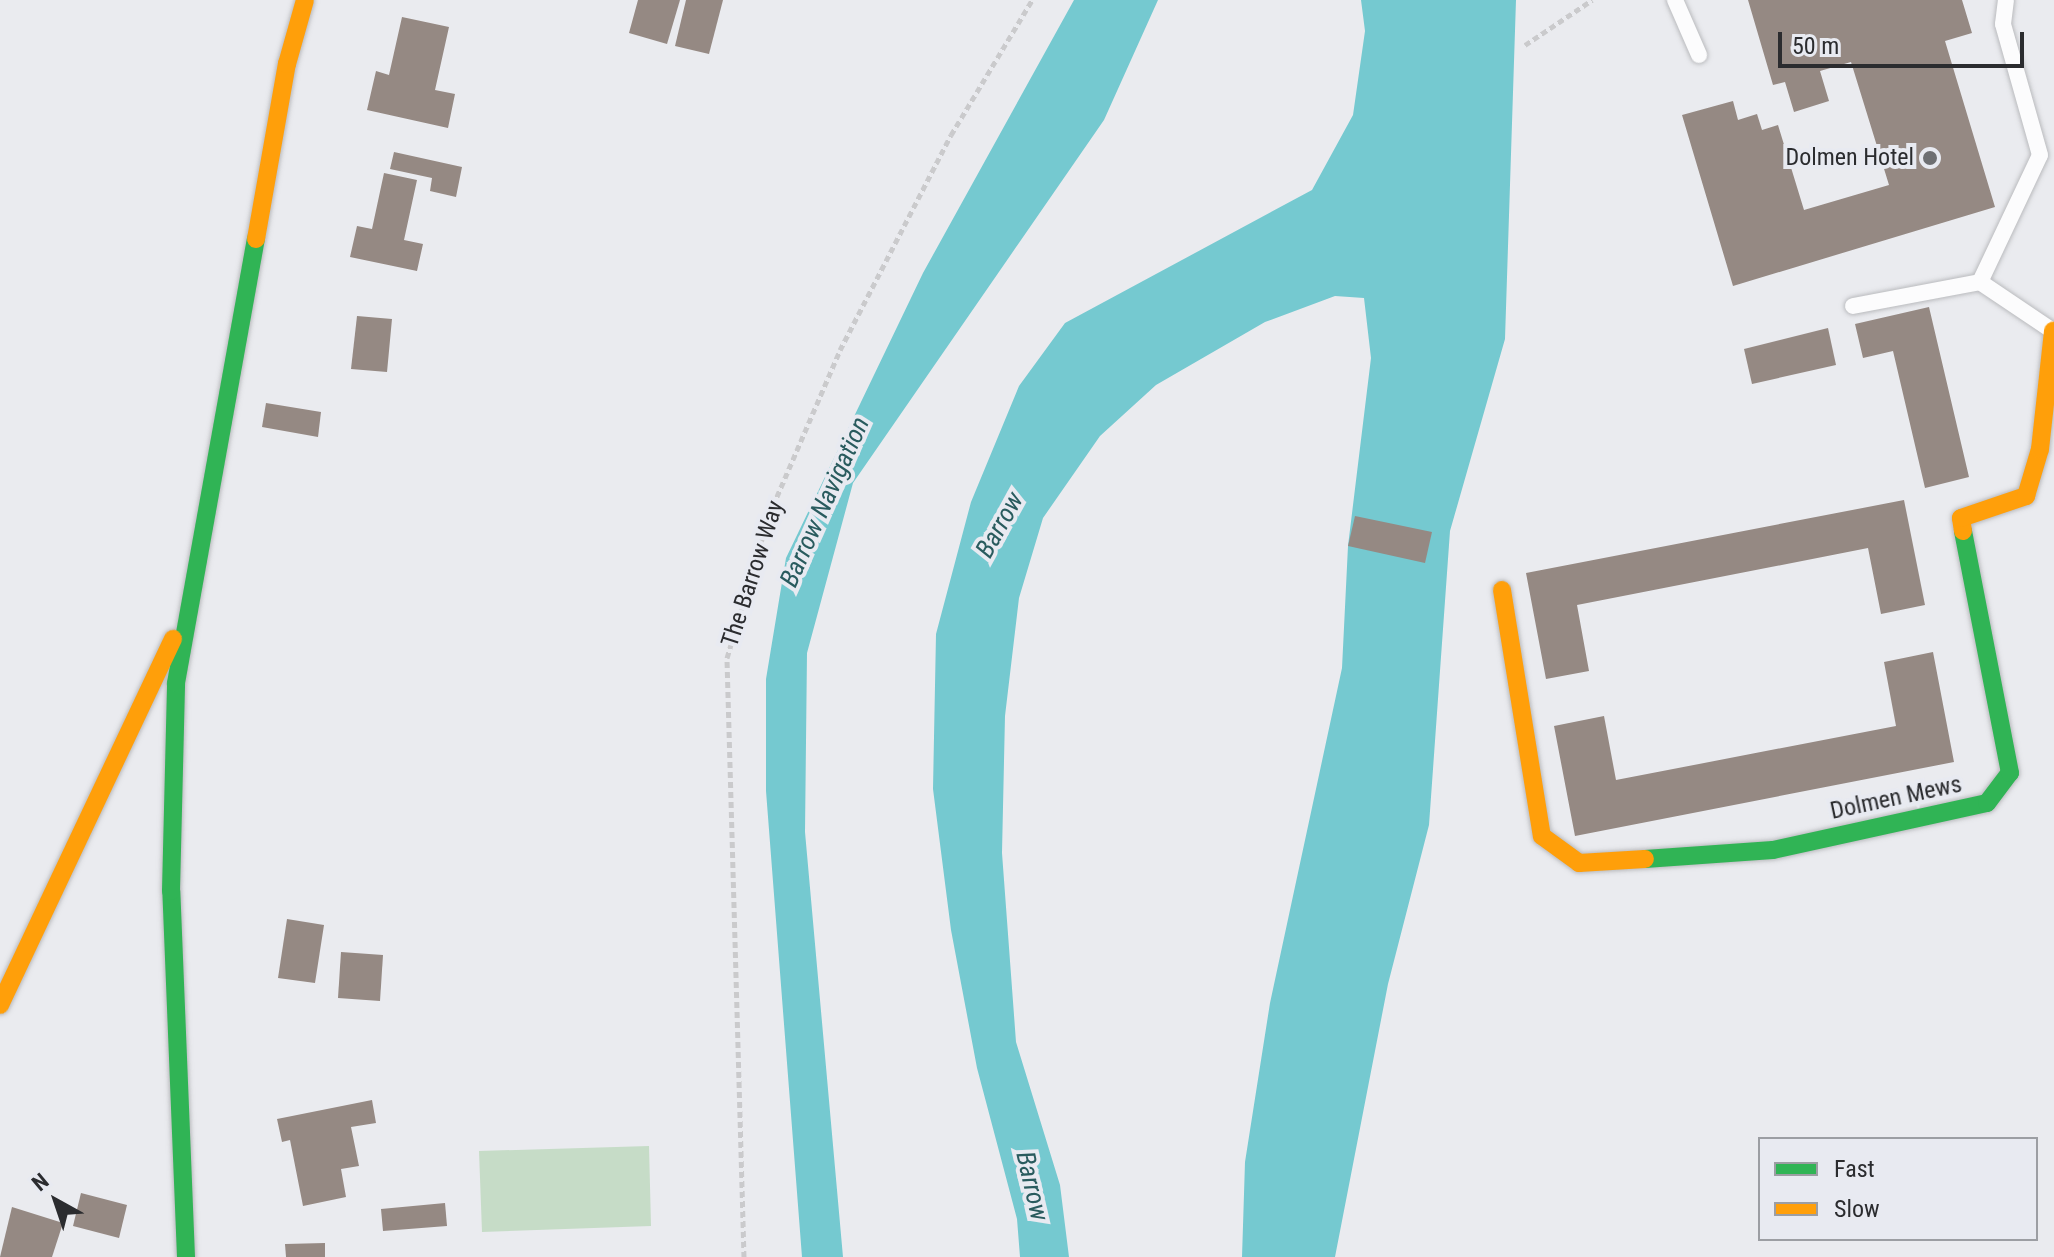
<!DOCTYPE html>
<html>
<head>
<meta charset="utf-8">
<style>
	body { margin:0 }
	#map { position:relative; width:2054px; height:1257px; overflow:hidden; background:#eaebef; font-family:"Roboto Condensed",sans-serif }
	div>[style] { position:absolute }
	[style*='--x'] { left:calc(var(--x)*1px); top:calc(var(--y)*1px); width:calc(var(--w)*1px); rotate:calc(var(--a)*1deg) }
	.green>* { inset:0; background:#c6dcc7 }
	.water>* { inset:0; background:#75c9d0 }
	.building>* { inset:0; background:#958983 }
	.path>* { height:5px; margin-top:-2.5px; transform-origin:0; background:repeating-linear-gradient(90deg,#cacacc 0 6px,transparent 0 10px) }
	.roads { filter:drop-shadow(0 0 2px #babbbe) drop-shadow(0 0 2px #babbbe) }
	.lane>* { height:16px; margin:-8px; padding:0 8px; transform-origin:8px; border-radius:8px; background:#fcfcfd }
	.fast>* { height:18px; margin:-9px; padding:0 9px; transform-origin:9px; border-radius:9px; background:#30b455 }
	.slow>* { height:18px; margin:-9px; padding:0 9px; transform-origin:9px; border-radius:9px; background:#ff9f0a }
	.dots>* { width:22px; height:22px; translate:-50% -50%; box-sizing:border-box; border:4px solid #e8eaf1; border-radius:50% }
	span { translate:-50% -50%; white-space:nowrap; text-align:center; line-height:1.15; -webkit-text-stroke:8px #e8eaf1; paint-order:stroke }
	.poi-label { font-size:24px; color:#2b2c2f }
	.right { translate:-100% -50%; text-align:right }
	.street-label { font-size:24px; color:#2b2c2f }
	.water-label { font-size:26px; color:#295b5e; font-style:italic }
	.legend { position:absolute; left:1758px; top:1137px; width:280px; height:104px; box-sizing:border-box; background:#e8eaf1; border:2px solid #9c9ea3; margin:0; padding:10px 14px; list-style:none; font-size:24px; color:#2b2c2f }
	.legend li { display:flex; align-items:center; gap:16px; height:40px }
	.legend b { width:40px; border:2px solid #9c9ea3 }
	.north { position:absolute; left:16px; top:1161px; width:80px; height:80px; -webkit-text-stroke:6px #e8eaf1; paint-order:stroke; rotate:320deg; font-size:22px; font-weight:700; line-height:32px; text-align:center; color:#2b2c2f }
	.north::after { content:''; display:block; margin:auto; width:28px; height:36px; background:#2b2c2f; clip-path:polygon(50% 0,100% 100%,50% 72%,0 100%) }
	.scale { position:absolute; left:1778px; top:32px; width:246px; height:36px; box-sizing:border-box; border:4px solid #2b2c2f; border-top:0; padding-left:10px; font-size:24px; line-height:28px; white-space:nowrap; color:#2b2c2f; -webkit-text-stroke:6px #e8eaf1; paint-order:stroke }
</style>
</head>
<body>
<div id="map">
	<div class="green">
		<div style="clip-path:polygon(649px 1146px,651px 1226px,482px 1232px,479px 1151px)"></div>
	</div>
	<div class="water">
		<div style="clip-path:polygon(1074px 0,1158px 0,1104px 120px,853px 483px,807px 653px,805px 832px,843px 1257px,802px 1257px,766px 791px,766px 679px,786px 558px,923px 273px)"></div>
		<div style="clip-path:polygon(1361px 0,1516px 0,1505px 339px,1450px 531px,1429px 825px,1388px 984px,1335px 1257px,1242px 1257px,1245px 1162px,1270px 1003px,1342px 668px,1348px 546px,1371px 358px,1364px 298px,1335px 296px,1265px 322px,1156px 385px,1100px 436px,1043px 518px,1019px 598px,1005px 716px,1002px 853px,1016px 1042px,1060px 1185px,1069px 1257px,1020px 1257px,1017px 1219px,977px 1068px,951px 930px,933px 789px,936px 634px,971px 502px,1019px 386px,1065px 323px,1312px 190px,1353px 115px,1365px 31px)"></div>
	</div>
	<div class="building">
		<div style="clip-path:polygon(638px 0,680px 0,667px 44px,629px 33px)"></div>
		<div style="clip-path:polygon(686px 0,723px 0,709px 54px,675px 46px)"></div>
		<div style="clip-path:polygon(1748px 0,1962px 0,1972px 33px,1945px 41px,1995px 207px,1733px 286px,1682px 115px,1733px 101px,1738px 120px,1757px 114px,1762px 130px,1778px 125px,1804px 210px,1889px 185px,1851px 62px,1820px 71px,1829px 101px,1794px 112px,1785px 82px,1773px 85px)"></div>
		<div style="clip-path:polygon(402px 17px,449px 27px,435px 90px,455px 94px,448px 128px,367px 110px,376px 71px,389px 75px)"></div>
		<div style="clip-path:polygon(394px 152px,462px 167px,456px 197px,430px 191px,432px 178px,390px 169px)"></div>
		<div style="clip-path:polygon(384px 173px,417px 180px,404px 240px,423px 244px,417px 271px,350px 257px,357px 226px,372px 229px)"></div>
		<div style="clip-path:polygon(1929px 307px,1969px 477px,1925px 488px,1893px 351px,1863px 358px,1855px 324px)"></div>
		<div style="clip-path:polygon(357px 316px,392px 319px,387px 372px,351px 369px)"></div>
		<div style="clip-path:polygon(1828px 328px,1836px 365px,1752px 384px,1744px 349px)"></div>
		<div style="clip-path:polygon(266px 403px,321px 412px,318px 437px,262px 427px)"></div>
		<div style="clip-path:polygon(1904px 500px,1925px 605px,1881px 614px,1868px 548px,1577px 605px,1589px 671px,1546px 679px,1526px 573px)"></div>
		<div style="clip-path:polygon(1355px 516px,1432px 532px,1425px 563px,1348px 546px)"></div>
		<div style="clip-path:polygon(1933px 652px,1954px 762px,1575px 836px,1554px 726px,1604px 716px,1616px 780px,1896px 726px,1884px 662px)"></div>
		<div style="clip-path:polygon(287px 919px,324px 925px,315px 983px,278px 978px)"></div>
		<div style="clip-path:polygon(341px 952px,383px 955px,380px 1001px,338px 998px)"></div>
		<div style="clip-path:polygon(372px 1100px,376px 1123px,351px 1127px,359px 1166px,341px 1169px,346px 1197px,303px 1206px,290px 1140px,282px 1142px,277px 1119px)"></div>
		<div style="clip-path:polygon(81px 1193px,127px 1205px,119px 1238px,73px 1226px)"></div>
		<div style="clip-path:polygon(445px 1203px,447px 1226px,383px 1231px,381px 1209px)"></div>
		<div style="clip-path:polygon(12px 1207px,63px 1223px,52px 1257px,0 1257px)"></div>
		<div style="clip-path:polygon(325px 1243px,325px 1257px,286px 1257px,285px 1244px)"></div>
	</div>
	<div class="path">
		<div style="--x:1525;--y:45;--w:81;--a:-33.9"></div>
		<div style="--x:744;--y:1257;--w:599;--a:-91.63"></div>
		<div style="--x:727;--y:658;--w:149;--a:-73.6"></div>
		<div style="--x:769;--y:515;--w:180;--a:-66.7"></div>
		<div style="--x:840;--y:350;--w:242;--a:-62.7"></div>
		<div style="--x:951;--y:135;--w:157;--a:-59"></div>
	</div>
	<div class="roads">
		<div class="lane">
			<div style="--x:1675;--y:0;--w:60;--a:66.4"></div>
			<div style="--x:1980;--y:282;--w:140;--a:-64.7"></div>
			<div style="--x:2040;--y:155;--w:136;--a:-105.8"></div>
			<div style="--x:2003;--y:24;--w:24;--a:-83"></div>
			<div style="--x:1853;--y:306;--w:129;--a:-10.7"></div>
			<div style="--x:1980;--y:282;--w:88;--a:33.9"></div>
		</div>
		<div class="fast">
			<div style="--x:1645;--y:859;--w:128;--a:-4"></div>
			<div style="--x:1773;--y:850;--w:219;--a:-12.4"></div>
			<div style="--x:1987;--y:803;--w:38;--a:-53"></div>
			<div style="--x:2010;--y:773;--w:247;--a:-101"></div>
			<div style="--x:186;--y:1257;--w:366;--a:-92.3"></div>
			<div style="--x:171;--y:891;--w:208;--a:-88.6"></div>
			<div style="--x:176;--y:683;--w:451;--a:-79.8"></div>
		</div>
		<div class="slow">
			<div style="--x:256;--y:239;--w:178;--a:-80"></div>
			<div style="--x:287;--y:64;--w:66;--a:-74.3"></div>
			<div style="--x:1963;--y:531;--w:13;--a:-99"></div>
			<div style="--x:1961;--y:518;--w:69;--a:-18.7"></div>
			<div style="--x:2026;--y:496;--w:49;--a:-73.4"></div>
			<div style="--x:2040;--y:449;--w:119;--a:-83.7"></div>
			<div style="--x:1502;--y:590;--w:249;--a:80.8"></div>
			<div style="--x:1542;--y:836;--w:46;--a:36.1"></div>
			<div style="--x:1579;--y:863;--w:66;--a:-3.5"></div>
			<div style="--x:0;--y:1005;--w:405;--a:-64.7"></div>
		</div>
	</div>
	<div class="dots">
		<div style="left:1930px;top:158px;background:#6e6f72"></div>
	</div>
	<div class="poi-label">
		<span class="right" style="left:1914px;top:158px">Dolmen Hotel</span>
	</div>
	<div class="street-label">
		<span style="left:753px;top:574px;rotate:-72deg">The Barrow Way</span>
		<span style="left:1896px;top:798px;rotate:-12deg">Dolmen Mews</span>
	</div>
	<div class="water-label">
		<span style="left:825px;top:502px;rotate:-66deg">Barrow Navigation</span>
		<span style="left:1000px;top:525px;rotate:-61deg">Barrow</span>
		<span style="left:1032px;top:1186px;rotate:77deg">Barrow</span>
	</div>
	<ul class="legend">
	<li><b style="height:10px;background:#30b455"></b>Fast</li>
	<li><b style="height:10px;background:#ff9f0a"></b>Slow</li>
	</ul>
	<div class="north">N</div>
	<div class="scale">50 m</div>
</div>
</body>
</html>
